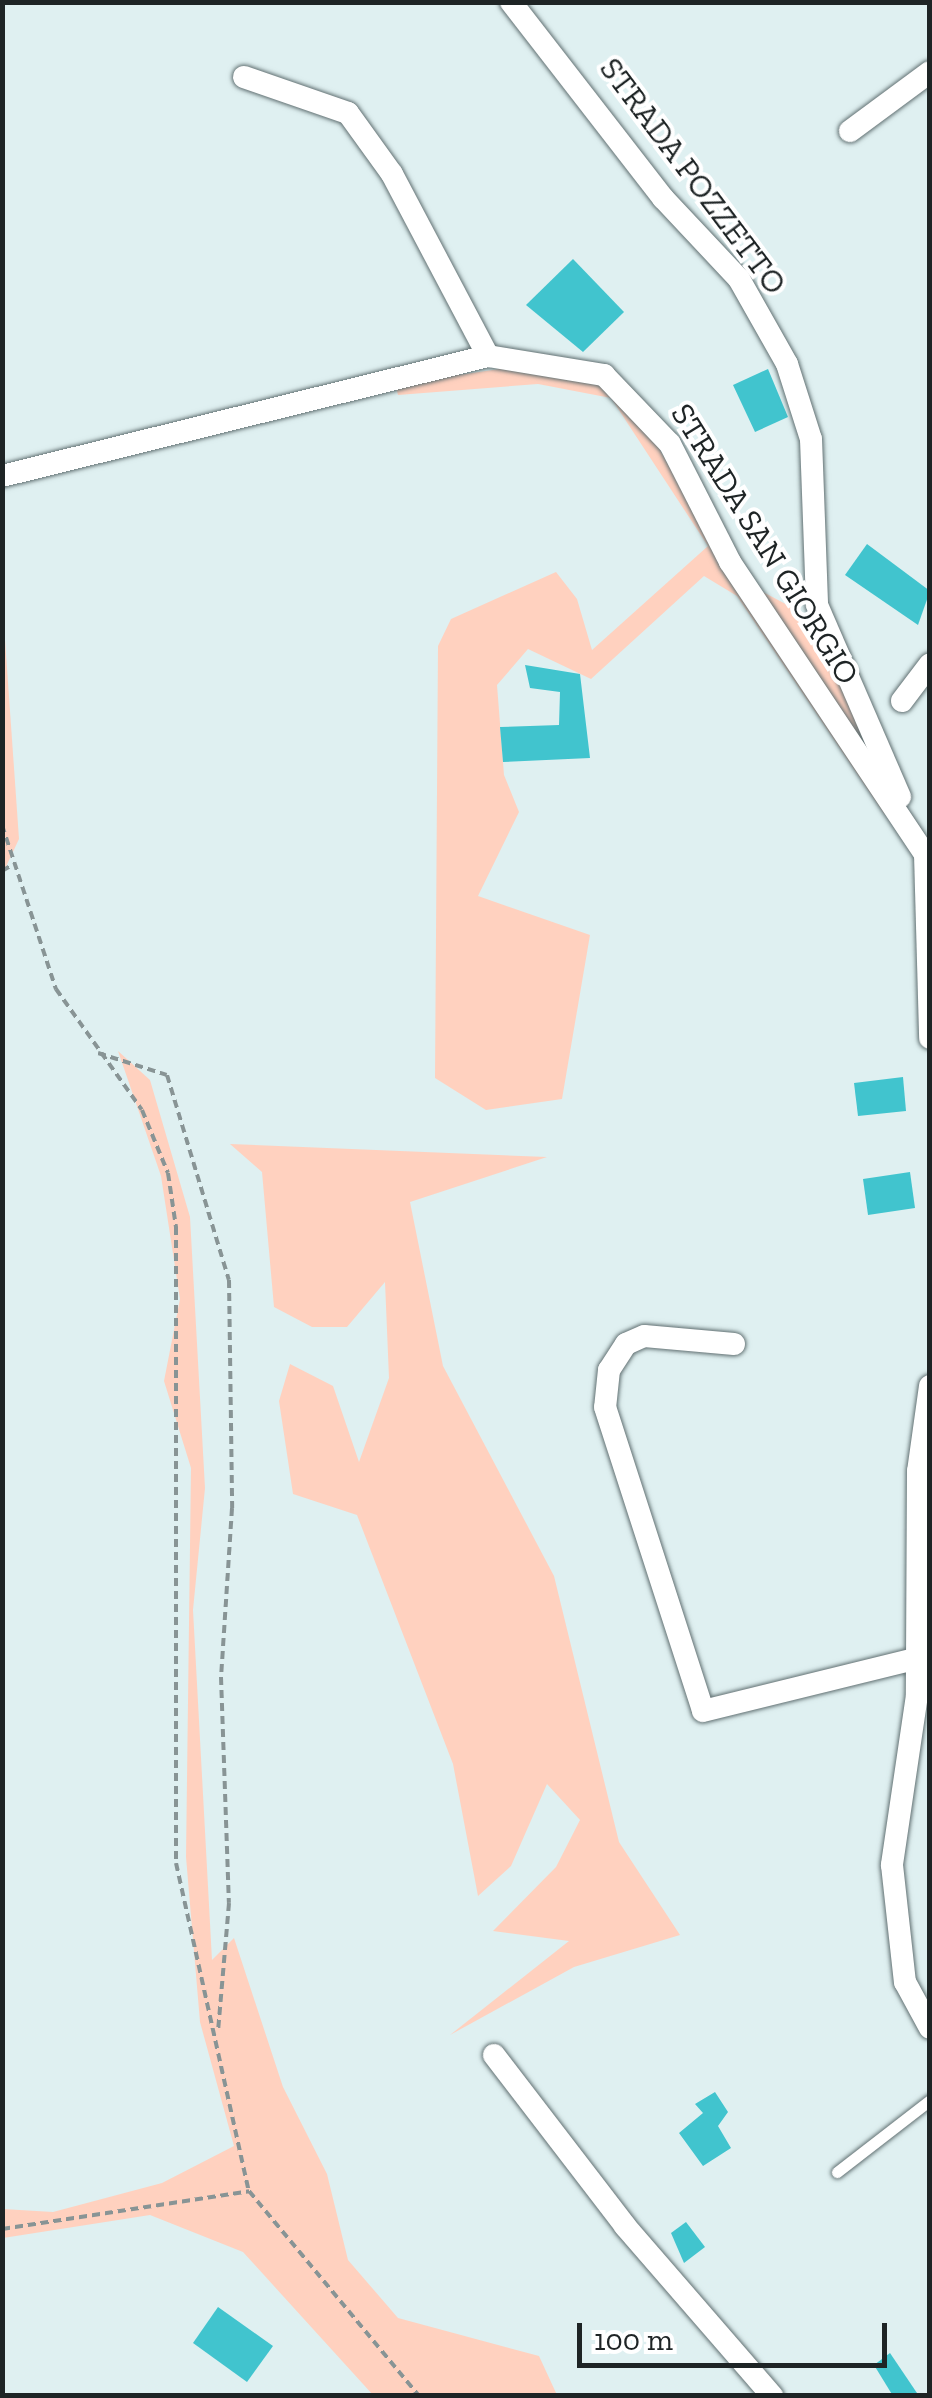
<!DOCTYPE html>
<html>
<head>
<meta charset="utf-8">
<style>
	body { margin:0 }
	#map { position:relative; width:932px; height:2398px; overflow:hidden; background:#dff0f1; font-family:"Zilla Slab",serif }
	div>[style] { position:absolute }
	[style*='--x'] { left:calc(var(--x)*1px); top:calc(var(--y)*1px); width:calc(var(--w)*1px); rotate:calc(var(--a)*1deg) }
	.green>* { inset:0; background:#ffd1bf }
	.building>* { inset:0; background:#41c4ce }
	.path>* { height:4px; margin-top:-2px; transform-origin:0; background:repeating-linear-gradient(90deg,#889495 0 8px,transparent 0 13px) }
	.roads { filter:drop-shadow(0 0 2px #617072) drop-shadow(0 0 2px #617072) }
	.service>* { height:11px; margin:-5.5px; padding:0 5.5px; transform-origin:5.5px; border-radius:5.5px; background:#fff }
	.minor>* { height:22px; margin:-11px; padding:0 11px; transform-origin:11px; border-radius:11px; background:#fff }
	span { translate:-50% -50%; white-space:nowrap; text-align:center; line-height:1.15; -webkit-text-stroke:8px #fff; paint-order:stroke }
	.street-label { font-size:32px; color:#1e2425 }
	.frame { position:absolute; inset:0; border:5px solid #1e2425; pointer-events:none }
	.scale { position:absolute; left:577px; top:2323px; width:310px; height:45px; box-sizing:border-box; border:5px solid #1e2425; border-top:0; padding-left:12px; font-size:30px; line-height:35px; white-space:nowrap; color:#1e2425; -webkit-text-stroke:8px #fff; paint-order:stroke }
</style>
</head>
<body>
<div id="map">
	<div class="green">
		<div style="clip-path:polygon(520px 366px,597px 379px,644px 422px,731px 575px,812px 618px,869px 751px,885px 815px,737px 596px,704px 576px,591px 679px,528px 649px,497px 685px,504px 775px,519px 812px,478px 896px,590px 935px,562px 1099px,486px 1110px,435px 1078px,438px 646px,451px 619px,556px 572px,577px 599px,592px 650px,708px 546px,611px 398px,538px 384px,398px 395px,395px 384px)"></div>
		<div style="clip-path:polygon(2px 597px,19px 839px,3px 873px,2px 872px)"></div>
		<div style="clip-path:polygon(118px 1051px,150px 1080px,190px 1217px,205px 1488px,193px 1610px,212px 1960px,234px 1938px,283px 2087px,327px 2174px,348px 2260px,398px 2318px,539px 2356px,557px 2395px,373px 2395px,243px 2252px,150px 2215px,3px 2238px,3px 2209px,53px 2212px,162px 2183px,234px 2146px,200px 2022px,186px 1857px,191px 1468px,164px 1381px,180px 1299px,161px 1176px)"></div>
		<div style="clip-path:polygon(230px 1144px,547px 1157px,410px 1202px,443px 1366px,554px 1576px,619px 1842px,680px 1935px,574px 1967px,450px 2035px,569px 1941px,493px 1931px,556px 1867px,580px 1820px,547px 1784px,511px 1866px,478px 1896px,453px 1764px,357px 1515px,293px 1494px,279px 1401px,290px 1364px,333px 1386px,359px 1462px,389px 1378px,385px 1282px,347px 1327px,312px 1327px,274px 1307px,262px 1172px)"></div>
	</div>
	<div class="building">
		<div style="clip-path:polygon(573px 259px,624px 312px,583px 352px,526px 305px)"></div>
		<div style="clip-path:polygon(768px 369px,788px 417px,755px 432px,733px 385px)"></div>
		<div style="clip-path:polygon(867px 544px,930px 591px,918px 625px,845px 575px)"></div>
		<div style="clip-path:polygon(525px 665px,580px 674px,590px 758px,503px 762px,500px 727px,559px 725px,560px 692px,530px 688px)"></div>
		<div style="clip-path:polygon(903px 1077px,906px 1111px,858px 1116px,854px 1083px)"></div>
		<div style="clip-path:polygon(910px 1172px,915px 1208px,868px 1215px,863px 1179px)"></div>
		<div style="clip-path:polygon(715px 2092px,728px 2112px,718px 2126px,731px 2148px,703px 2166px,679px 2133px,703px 2113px,695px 2104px)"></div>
		<div style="clip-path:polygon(686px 2222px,705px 2247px,684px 2263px,671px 2233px)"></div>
		<div style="clip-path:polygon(218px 2307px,273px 2346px,247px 2382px,193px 2343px)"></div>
		<div style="clip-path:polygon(890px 2353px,919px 2396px,893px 2396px,874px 2365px)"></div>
	</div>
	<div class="path">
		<div style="--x:2;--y:825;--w:173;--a:71.8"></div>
		<div style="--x:56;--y:989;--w:148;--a:54.6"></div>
		<div style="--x:142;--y:1110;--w:68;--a:67.6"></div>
		<div style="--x:168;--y:1173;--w:55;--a:81.6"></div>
		<div style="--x:176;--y:1227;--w:636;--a:90"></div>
		<div style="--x:176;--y:1863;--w:336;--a:77.5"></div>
		<div style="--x:249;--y:2191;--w:266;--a:50.3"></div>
		<div style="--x:2;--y:871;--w:12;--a:-31"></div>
		<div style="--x:98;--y:1053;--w:72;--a:17.7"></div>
		<div style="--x:167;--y:1075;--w:214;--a:73.2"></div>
		<div style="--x:229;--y:1280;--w:228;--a:89.2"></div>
		<div style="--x:232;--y:1508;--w:169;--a:93.7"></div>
		<div style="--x:221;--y:1677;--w:226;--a:88"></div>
		<div style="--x:229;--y:1903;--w:129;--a:94.9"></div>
		<div style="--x:2;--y:2229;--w:250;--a:-8.7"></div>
	</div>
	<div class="roads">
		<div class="service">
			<div style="--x:837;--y:2172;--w:118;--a:-37.7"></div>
		</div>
		<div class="minor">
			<div style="--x:511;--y:2;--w:248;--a:52.2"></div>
			<div style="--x:663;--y:198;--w:111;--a:46.8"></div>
			<div style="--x:739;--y:279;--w:98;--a:60.5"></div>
			<div style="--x:787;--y:364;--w:79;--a:72.3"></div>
			<div style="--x:811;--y:439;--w:166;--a:87.9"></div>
			<div style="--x:817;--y:605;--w:209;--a:66.6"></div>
			<div style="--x:244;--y:77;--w:110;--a:19.1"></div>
			<div style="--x:348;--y:113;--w:75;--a:54.2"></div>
			<div style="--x:392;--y:174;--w:206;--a:62.2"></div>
			<div style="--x:850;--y:131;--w:99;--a:-36.4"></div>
			<div style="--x:2;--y:476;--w:501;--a:-13.87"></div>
			<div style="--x:488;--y:356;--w:118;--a:9.3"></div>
			<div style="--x:604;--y:375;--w:95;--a:46.3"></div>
			<div style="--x:670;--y:444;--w:132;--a:63"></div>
			<div style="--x:730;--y:562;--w:351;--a:56.3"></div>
			<div style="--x:925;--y:854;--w:184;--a:88.4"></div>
			<div style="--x:902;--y:701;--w:46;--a:-52.9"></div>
			<div style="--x:734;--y:1344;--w:90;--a:-174.9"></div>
			<div style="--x:644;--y:1336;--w:20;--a:156"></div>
			<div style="--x:626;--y:1344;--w:31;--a:123"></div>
			<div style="--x:609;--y:1370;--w:37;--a:96"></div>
			<div style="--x:605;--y:1407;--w:319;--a:72.1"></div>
			<div style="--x:703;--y:1711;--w:221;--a:-13.8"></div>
			<div style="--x:930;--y:1386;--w:86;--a:98"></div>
			<div style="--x:918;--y:1471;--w:224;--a:90.3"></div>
			<div style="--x:917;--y:1695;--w:172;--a:98.4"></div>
			<div style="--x:892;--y:1865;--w:118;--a:83.7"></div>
			<div style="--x:905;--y:1982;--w:52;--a:61.5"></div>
			<div style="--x:494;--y:2055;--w:215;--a:52.5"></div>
			<div style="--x:625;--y:2226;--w:225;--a:49.1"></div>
		</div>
	</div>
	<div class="street-label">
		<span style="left:693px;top:176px;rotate:53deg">STRADA POZZETTO</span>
		<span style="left:765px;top:544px;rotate:58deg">STRADA SAN GIORGIO</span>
	</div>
	<div class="frame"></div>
	<div class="scale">100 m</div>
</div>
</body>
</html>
